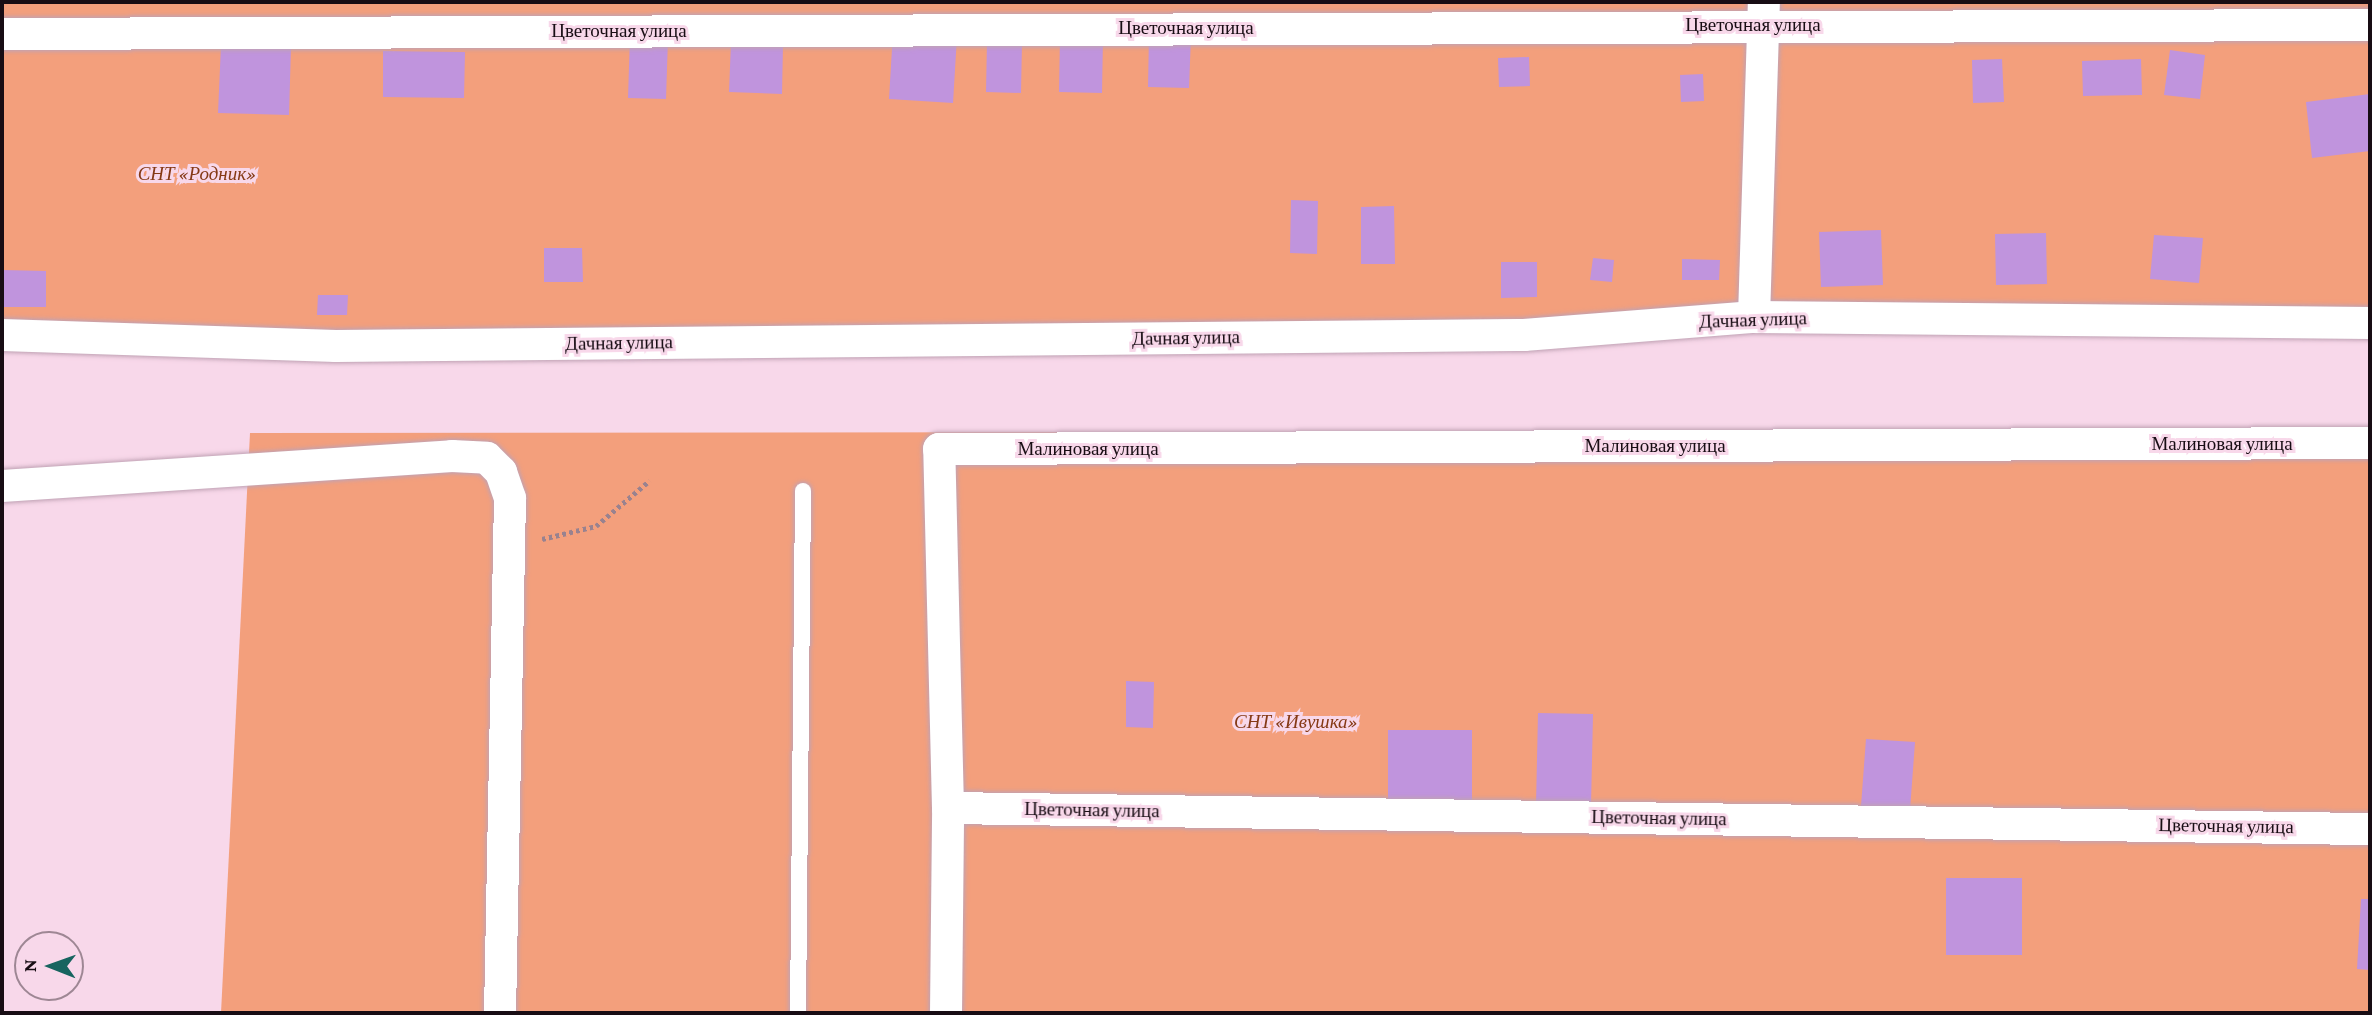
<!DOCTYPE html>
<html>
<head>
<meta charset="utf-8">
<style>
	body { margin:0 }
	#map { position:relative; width:2372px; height:1015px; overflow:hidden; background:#f8d8ea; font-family:"Crimson Pro",serif }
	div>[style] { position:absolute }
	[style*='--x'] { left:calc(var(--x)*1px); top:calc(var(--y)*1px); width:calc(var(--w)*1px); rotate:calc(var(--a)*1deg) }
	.green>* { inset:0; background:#f39f7c }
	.building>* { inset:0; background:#c094dd }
	.path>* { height:4.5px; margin-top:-2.25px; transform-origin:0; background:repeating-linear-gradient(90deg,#99828f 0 3.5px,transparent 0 7px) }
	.roads { filter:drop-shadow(0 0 2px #c0a2b4) drop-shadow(0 0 2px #c0a2b4) }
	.service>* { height:16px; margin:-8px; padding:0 8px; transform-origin:8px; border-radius:8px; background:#fff }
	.minor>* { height:32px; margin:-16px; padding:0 16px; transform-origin:16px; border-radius:16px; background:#fff }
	span { translate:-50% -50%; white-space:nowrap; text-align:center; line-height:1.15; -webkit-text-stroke:6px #f8d8ea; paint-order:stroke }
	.street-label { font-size:19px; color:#180d14 }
	.park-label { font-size:19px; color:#853915; font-style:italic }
	.frame { position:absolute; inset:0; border:4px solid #180d14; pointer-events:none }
	.north { position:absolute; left:14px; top:931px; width:70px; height:70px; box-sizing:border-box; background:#f8d8ea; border:2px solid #9e8794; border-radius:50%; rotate:271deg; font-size:19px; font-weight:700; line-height:28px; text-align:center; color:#180d14 }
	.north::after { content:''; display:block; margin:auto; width:24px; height:32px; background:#17645f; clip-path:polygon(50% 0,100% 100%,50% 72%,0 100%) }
</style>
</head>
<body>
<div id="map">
	<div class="green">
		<div style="clip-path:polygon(2px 2px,2370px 2px,2370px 327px,2px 349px)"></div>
		<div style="clip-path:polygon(2370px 431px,2370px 1013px,221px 1013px,250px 433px)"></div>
	</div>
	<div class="building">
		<div style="clip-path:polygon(893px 32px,957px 36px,953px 103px,889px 99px)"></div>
		<div style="clip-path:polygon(1149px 35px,1191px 36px,1189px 88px,1148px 87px)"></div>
		<div style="clip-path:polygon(630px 36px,668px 38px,666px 99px,628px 98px)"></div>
		<div style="clip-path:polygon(1060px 36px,1103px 37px,1102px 93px,1059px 92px)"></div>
		<div style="clip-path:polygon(987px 41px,1022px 42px,1021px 93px,986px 92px)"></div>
		<div style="clip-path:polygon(731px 42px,783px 44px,782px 94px,729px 92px)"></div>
		<div style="clip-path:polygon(221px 45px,291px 47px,289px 115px,218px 113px)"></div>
		<div style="clip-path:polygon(2170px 50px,2205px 55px,2200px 99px,2164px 95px)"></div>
		<div style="clip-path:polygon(383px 51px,465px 52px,464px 98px,383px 97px)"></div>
		<div style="clip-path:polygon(1529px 57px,1530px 86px,1499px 87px,1498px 58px)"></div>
		<div style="clip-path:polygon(2002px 59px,2004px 102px,1973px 103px,1972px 60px)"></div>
		<div style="clip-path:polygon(2141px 59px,2142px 95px,2083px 96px,2082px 61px)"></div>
		<div style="clip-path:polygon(1703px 74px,1704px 101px,1681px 102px,1680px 75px)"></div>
		<div style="clip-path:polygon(2370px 94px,2370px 151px,2312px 158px,2306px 102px)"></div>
		<div style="clip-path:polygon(1291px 200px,1318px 201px,1317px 254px,1290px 253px)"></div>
		<div style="clip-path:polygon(1394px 206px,1395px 264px,1361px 264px,1361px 207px)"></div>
		<div style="clip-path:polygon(1881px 230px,1883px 285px,1821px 287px,1819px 232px)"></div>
		<div style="clip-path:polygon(2046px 233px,2047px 284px,1996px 285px,1995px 234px)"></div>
		<div style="clip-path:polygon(2154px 235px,2203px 238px,2199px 283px,2150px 279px)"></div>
		<div style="clip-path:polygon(544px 248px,582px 248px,583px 282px,544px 282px)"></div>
		<div style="clip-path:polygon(1593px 258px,1614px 260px,1612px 282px,1590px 280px)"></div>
		<div style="clip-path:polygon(1682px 259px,1720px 260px,1719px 280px,1682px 280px)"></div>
		<div style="clip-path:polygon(1501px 262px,1537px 262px,1537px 297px,1501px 298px)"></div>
		<div style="clip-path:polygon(2px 270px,46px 271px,46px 307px,2px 307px)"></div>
		<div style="clip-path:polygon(318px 295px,348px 295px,347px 315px,317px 315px)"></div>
		<div style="clip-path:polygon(1126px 681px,1154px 682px,1153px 728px,1126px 727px)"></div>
		<div style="clip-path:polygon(1538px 713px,1593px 714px,1591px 806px,1536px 805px)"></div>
		<div style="clip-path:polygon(1388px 730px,1472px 730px,1472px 810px,1388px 810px)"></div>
		<div style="clip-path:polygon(1866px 739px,1915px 742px,1910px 810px,1861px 806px)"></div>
		<div style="clip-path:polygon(1946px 878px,2022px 878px,2022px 955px,1946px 955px)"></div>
		<div style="clip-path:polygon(2361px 899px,2370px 899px,2370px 970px,2357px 969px)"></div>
	</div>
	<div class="path">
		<div style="--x:542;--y:539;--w:56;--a:-13.5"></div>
		<div style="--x:596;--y:526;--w:70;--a:-40.3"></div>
	</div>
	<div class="roads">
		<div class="service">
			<div style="--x:798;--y:1013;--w:522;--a:-89.45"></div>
		</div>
		<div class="minor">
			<div style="--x:2;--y:34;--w:2368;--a:-0.22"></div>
			<div style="--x:1754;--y:317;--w:315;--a:-88.2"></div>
			<div style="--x:2;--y:335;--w:334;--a:1.9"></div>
			<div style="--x:336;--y:346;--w:1188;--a:-0.53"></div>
			<div style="--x:1524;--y:335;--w:231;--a:-4.5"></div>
			<div style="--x:1754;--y:317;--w:616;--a:0.56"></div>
			<div style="--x:2;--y:486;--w:451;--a:-3.8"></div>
			<div style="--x:452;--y:456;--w:35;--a:3"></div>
			<div style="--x:487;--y:458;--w:20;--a:45"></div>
			<div style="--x:501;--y:472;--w:28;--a:71"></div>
			<div style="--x:510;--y:498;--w:515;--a:91.11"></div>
			<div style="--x:948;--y:808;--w:1422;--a:0.85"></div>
			<div style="--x:946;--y:1013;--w:205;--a:-89.4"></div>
			<div style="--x:948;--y:808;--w:359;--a:-91.4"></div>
			<div style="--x:939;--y:449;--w:1431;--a:-0.24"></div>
		</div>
	</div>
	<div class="street-label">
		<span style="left:1753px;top:25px">Цветочная улица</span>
		<span style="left:1186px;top:28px">Цветочная улица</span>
		<span style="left:619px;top:31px">Цветочная улица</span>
		<span style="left:1753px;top:320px;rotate:-2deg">Дачная улица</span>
		<span style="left:1186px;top:338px;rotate:-1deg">Дачная улица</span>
		<span style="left:619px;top:343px;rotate:-1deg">Дачная улица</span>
		<span style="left:2222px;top:444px">Малиновая улица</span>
		<span style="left:1655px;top:446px">Малиновая улица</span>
		<span style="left:1088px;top:449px">Малиновая улица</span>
		<span style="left:1092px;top:810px;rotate:1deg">Цветочная улица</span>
		<span style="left:1659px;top:818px;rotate:1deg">Цветочная улица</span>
		<span style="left:2226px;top:826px;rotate:1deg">Цветочная улица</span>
	</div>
	<div class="park-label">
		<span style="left:197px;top:174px">СНТ «Родник»</span>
		<span style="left:1296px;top:722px">СНТ «Ивушка»</span>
	</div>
	<div class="frame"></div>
	<div class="north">N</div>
</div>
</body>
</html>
